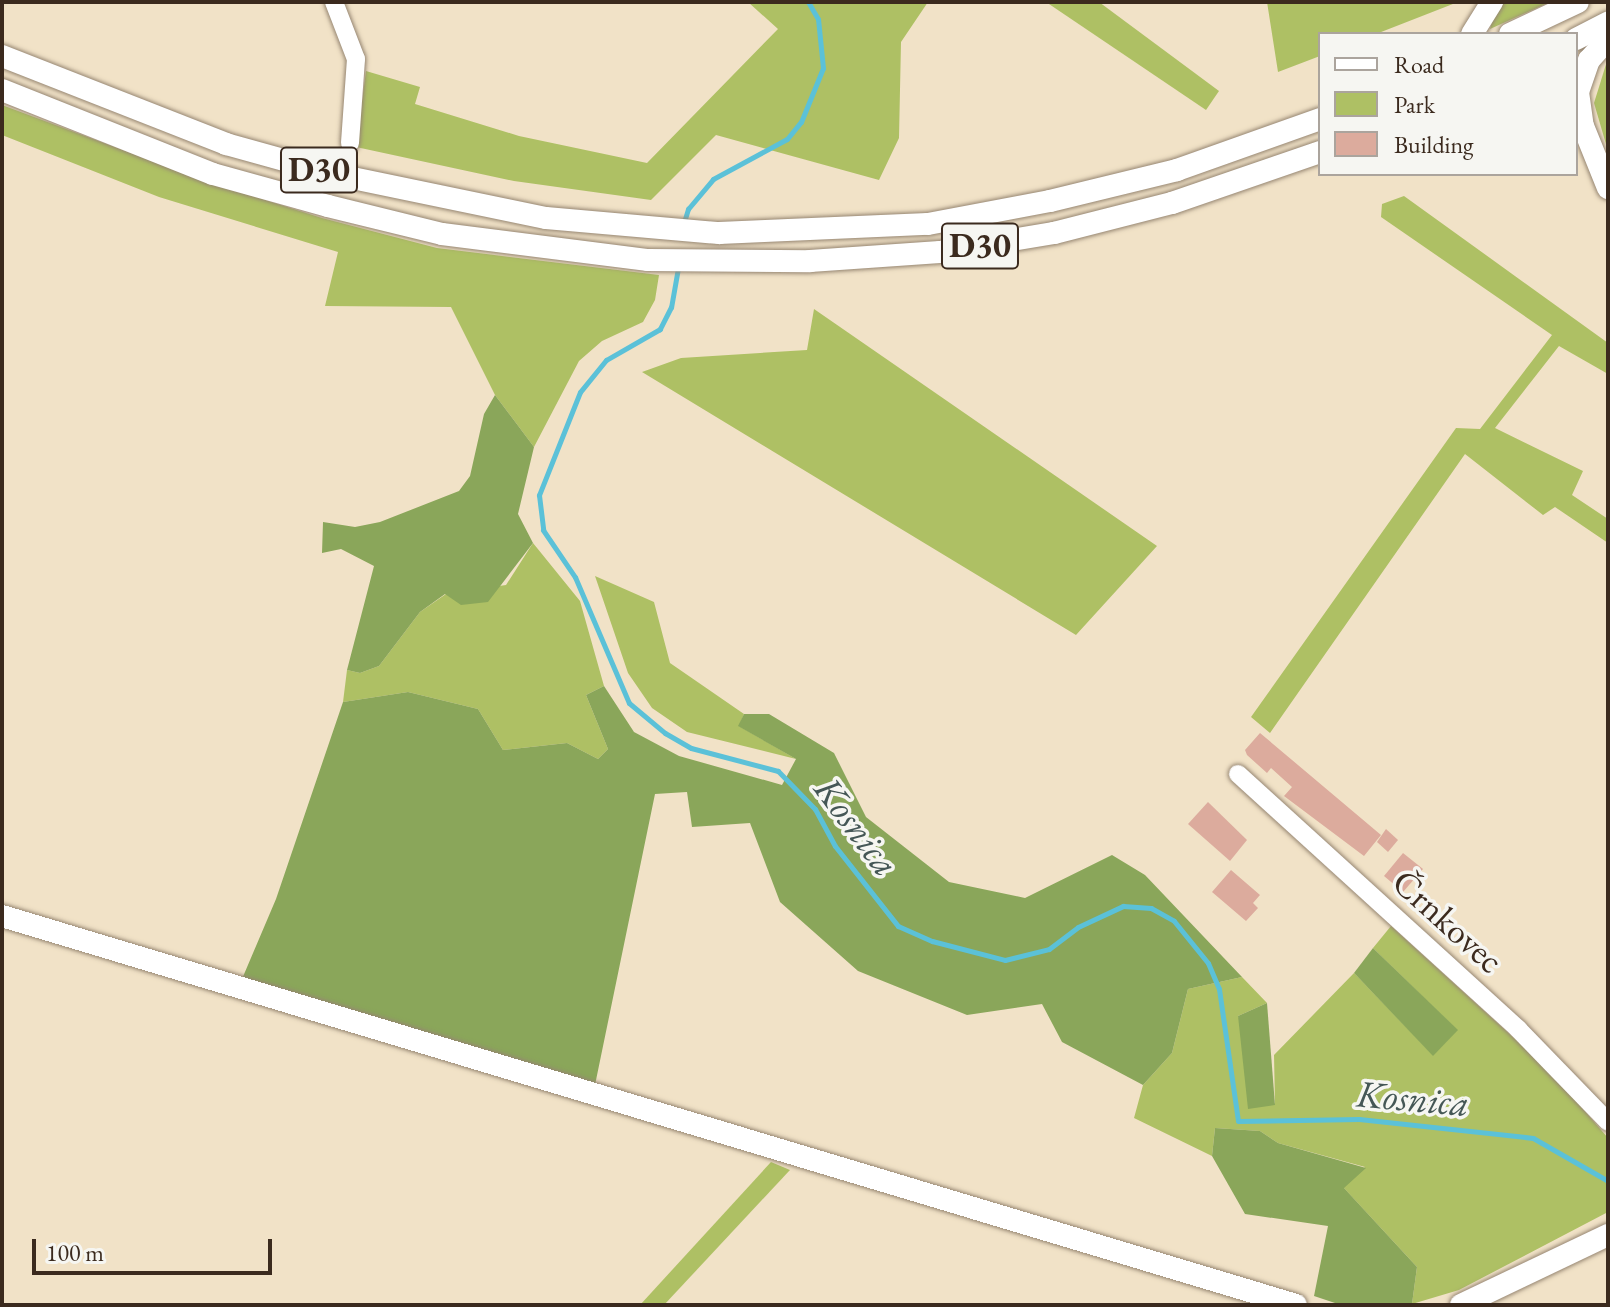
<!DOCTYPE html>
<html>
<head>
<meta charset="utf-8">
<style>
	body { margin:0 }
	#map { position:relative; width:1610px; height:1307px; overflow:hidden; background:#f1e2c7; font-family:"EB Garamond",serif }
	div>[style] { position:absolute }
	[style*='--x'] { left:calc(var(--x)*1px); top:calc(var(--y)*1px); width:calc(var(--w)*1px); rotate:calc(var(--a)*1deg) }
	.green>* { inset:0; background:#aec064 }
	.forest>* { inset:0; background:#8aa65a }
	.stream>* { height:5px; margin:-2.5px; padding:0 2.5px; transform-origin:2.5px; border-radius:2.5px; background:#5bc1d8 }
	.building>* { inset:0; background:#dcab9d }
	.roads { filter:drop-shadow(0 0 2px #968672) drop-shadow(0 0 2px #968672) }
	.minor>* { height:18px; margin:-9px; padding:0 9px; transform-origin:9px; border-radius:9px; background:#fff }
	.major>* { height:22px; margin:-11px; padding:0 11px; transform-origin:11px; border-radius:11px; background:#fff }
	span { translate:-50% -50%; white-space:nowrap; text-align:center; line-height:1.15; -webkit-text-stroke:7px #f6f6f2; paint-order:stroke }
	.shield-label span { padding:2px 6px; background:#f6f6f2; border:2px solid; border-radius:6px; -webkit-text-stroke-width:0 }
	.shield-label { font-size:34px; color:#3b2a1e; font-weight:700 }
	.street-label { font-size:36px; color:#3b2a1e }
	.water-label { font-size:38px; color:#455756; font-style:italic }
	.frame { position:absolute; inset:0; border:4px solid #3b2a1e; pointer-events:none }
	.legend { position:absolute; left:1318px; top:32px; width:260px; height:144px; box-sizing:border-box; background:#f6f6f2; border:2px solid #aba49d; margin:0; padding:10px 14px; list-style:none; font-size:24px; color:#3b2a1e }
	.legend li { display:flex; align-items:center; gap:16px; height:40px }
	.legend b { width:40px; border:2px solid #aba49d }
	.scale { position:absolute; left:32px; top:1239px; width:240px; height:36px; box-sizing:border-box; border:4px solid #3b2a1e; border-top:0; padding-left:10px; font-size:24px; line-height:28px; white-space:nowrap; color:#3b2a1e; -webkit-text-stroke:6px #f6f6f2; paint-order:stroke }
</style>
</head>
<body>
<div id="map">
	<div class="green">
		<div style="clip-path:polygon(748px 2px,928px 2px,901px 42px,899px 138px,879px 180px,716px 135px,651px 200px,514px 181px,356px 147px,366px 71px,420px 87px,415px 104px,519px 136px,647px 163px,778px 29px)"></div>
		<div style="clip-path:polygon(1046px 2px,1099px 2px,1219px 91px,1206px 110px)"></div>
		<div style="clip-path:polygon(1267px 2px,1458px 2px,1376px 34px,1320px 34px,1320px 56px,1278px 72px)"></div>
		<div style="clip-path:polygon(1507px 2px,1550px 2px,1490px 29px,1496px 7px)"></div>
		<div style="clip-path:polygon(1608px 58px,1608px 151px,1594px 103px)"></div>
		<div style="clip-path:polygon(2px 105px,211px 183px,322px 218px,437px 248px,659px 275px,655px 300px,643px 322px,602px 341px,579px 361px,534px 447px,495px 395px,451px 307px,325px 306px,338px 252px,159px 197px,2px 135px)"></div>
		<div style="clip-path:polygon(1404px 196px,1608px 343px,1608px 374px,1559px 346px,1495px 428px,1583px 471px,1572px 495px,1608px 519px,1608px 543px,1555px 507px,1543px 515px,1465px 454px,1270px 733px,1251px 717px,1456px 428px,1480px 429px,1552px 335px,1381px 217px,1382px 204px)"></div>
		<div style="clip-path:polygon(814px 309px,1157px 546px,1076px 635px,642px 372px,681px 358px,807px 350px)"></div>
		<div style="clip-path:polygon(533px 543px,580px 601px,604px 686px,586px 695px,608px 749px,598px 759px,567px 743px,503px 750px,478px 709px,408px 692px,343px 702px,347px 670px,360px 673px,379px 666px,420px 612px,446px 594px,506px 585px)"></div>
		<div style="clip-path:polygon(595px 576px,654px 602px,670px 663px,744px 714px,739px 726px,796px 759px,687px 732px,652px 708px,628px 673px)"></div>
		<div style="clip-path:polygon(1391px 926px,1550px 1071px,1608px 1138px,1608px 1212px,1459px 1290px,1412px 1304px,1417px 1267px,1343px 1187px,1365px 1167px,1278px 1143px,1260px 1131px,1215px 1128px,1212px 1156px,1134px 1118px,1143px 1085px,1172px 1053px,1188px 989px,1242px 977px,1267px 1003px,1238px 1016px,1275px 1105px,1274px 1055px,1354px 973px,1433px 1055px,1457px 1030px,1373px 948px)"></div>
		<div style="clip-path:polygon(771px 1162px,790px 1170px,664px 1305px,640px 1305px)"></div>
	</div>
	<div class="forest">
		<div style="clip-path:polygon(495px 395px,534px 447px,518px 514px,533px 543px,488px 602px,461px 605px,445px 594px,420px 612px,379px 666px,360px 673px,347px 670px,374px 566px,341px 549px,322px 553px,323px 522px,355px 527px,380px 522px,459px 491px,470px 476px,484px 414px)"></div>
		<div style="clip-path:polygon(604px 686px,634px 732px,679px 756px,782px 785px,796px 759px,738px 726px,744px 714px,769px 714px,834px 753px,866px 817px,949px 882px,1025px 898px,1112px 855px,1145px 875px,1242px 977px,1188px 989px,1172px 1053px,1143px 1085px,1062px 1042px,1042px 1004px,967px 1015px,858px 971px,780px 902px,750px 823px,692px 827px,687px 792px,655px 794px,595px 1085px,242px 979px,276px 899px,343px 702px,408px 692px,478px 709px,503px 750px,567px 743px,598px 759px,608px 749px,586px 695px)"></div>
		<div style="clip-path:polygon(1373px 948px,1458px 1030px,1433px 1056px,1354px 973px)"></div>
		<div style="clip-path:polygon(1267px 1003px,1275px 1105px,1248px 1109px,1238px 1016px)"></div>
		<div style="clip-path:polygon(1215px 1128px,1260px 1131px,1278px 1143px,1366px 1168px,1344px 1188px,1417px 1267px,1412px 1304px,1341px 1305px,1314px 1296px,1328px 1226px,1245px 1214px,1212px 1156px)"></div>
	</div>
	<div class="stream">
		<div style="--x:684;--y:222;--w:14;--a:-73"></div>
		<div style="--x:688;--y:209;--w:39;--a:-50"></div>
		<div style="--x:713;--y:179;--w:84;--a:-28.4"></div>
		<div style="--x:787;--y:139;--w:22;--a:-51"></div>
		<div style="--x:801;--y:122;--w:58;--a:-67.8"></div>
		<div style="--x:823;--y:68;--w:49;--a:-95.8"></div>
		<div style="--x:818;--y:19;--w:20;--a:-120"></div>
		<div style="--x:678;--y:268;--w:40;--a:100"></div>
		<div style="--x:671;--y:307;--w:25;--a:117"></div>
		<div style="--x:660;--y:329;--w:62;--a:150.1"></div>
		<div style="--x:606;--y:360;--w:41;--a:129.1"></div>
		<div style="--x:580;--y:392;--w:111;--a:111.7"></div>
		<div style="--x:539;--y:495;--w:35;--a:83"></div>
		<div style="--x:543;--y:530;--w:57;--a:55.8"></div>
		<div style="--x:575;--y:577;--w:137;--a:66.8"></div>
		<div style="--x:629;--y:703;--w:47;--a:39.8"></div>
		<div style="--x:665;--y:733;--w:30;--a:30"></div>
		<div style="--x:691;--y:748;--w:90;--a:14.8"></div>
		<div style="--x:778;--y:771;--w:53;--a:45.8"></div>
		<div style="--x:815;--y:809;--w:42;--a:61.6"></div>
		<div style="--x:835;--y:846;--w:102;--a:51.8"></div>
		<div style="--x:898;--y:926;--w:37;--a:24"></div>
		<div style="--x:932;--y:941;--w:75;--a:14.6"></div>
		<div style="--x:1005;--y:960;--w:45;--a:-14"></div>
		<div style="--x:1049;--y:949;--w:36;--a:-37"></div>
		<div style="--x:1078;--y:927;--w:50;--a:-25"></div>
		<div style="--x:1123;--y:906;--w:28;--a:4"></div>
		<div style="--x:1151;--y:908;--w:26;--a:29"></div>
		<div style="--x:1174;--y:921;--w:54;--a:51"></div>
		<div style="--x:1208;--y:963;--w:28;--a:67"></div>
		<div style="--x:1219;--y:989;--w:133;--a:81.8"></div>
		<div style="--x:1238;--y:1121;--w:121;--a:-0.9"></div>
		<div style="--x:1359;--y:1119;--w:175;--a:6.2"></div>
		<div style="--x:1533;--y:1138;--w:86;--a:29.8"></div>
	</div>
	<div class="building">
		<div style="clip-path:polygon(1260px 733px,1381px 835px,1364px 856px,1284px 796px,1292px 787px,1271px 768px,1267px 773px,1247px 755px,1245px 750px)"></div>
		<div style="clip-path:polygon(1208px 802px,1247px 840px,1230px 861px,1188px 824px)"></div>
		<div style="clip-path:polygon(1386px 829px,1398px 840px,1388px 852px,1377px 842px)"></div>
		<div style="clip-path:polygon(1403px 853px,1423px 869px,1403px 892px,1384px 876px)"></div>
		<div style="clip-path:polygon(1231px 870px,1260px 895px,1253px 903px,1258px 908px,1246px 921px,1212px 892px)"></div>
	</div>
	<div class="roads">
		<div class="minor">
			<div style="--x:334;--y:2;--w:61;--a:68.9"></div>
			<div style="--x:356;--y:59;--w:84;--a:94.1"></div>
			<div style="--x:1238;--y:774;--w:379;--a:42.3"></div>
			<div style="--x:1518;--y:1029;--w:129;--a:45.9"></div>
		</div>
		<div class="major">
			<div style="--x:1472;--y:34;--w:38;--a:-58"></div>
			<div style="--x:1510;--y:34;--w:75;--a:-25.2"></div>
			<div style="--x:1576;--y:39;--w:36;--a:-27"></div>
			<div style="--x:1608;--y:39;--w:28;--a:132"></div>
			<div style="--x:1589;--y:60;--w:34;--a:109"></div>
			<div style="--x:1578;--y:92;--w:34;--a:82"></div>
			<div style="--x:1583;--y:126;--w:67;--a:68"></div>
			<div style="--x:2;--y:56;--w:241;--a:21.4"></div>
			<div style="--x:226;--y:144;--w:116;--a:15.5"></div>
			<div style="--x:338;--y:175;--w:212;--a:11.7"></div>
			<div style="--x:546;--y:218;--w:174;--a:5"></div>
			<div style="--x:719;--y:233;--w:209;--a:-2.5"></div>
			<div style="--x:928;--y:224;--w:124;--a:-10.7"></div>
			<div style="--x:1050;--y:201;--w:131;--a:-13.7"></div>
			<div style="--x:1177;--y:170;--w:152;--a:-19.6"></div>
			<div style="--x:2;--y:90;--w:227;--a:21.7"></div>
			<div style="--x:213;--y:174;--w:119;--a:15.5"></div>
			<div style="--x:328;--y:206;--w:117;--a:13.8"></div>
			<div style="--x:442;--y:234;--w:208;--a:7.2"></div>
			<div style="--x:648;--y:260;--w:162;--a:0.4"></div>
			<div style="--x:810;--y:261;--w:130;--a:-4"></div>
			<div style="--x:940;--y:252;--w:116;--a:-9.5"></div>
			<div style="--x:1054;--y:233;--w:122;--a:-14.3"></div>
			<div style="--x:1172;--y:203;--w:157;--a:-19"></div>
			<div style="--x:2;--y:916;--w:1351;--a:16.73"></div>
			<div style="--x:1461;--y:1305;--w:163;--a:-25.5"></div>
		</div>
	</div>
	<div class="shield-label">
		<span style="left:319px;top:170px">D30</span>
		<span style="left:980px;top:246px">D30</span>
	</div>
	<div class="street-label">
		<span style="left:1448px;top:921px;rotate:42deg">Črnkovec</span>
	</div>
	<div class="water-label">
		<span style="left:857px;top:826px;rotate:53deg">Kosnica</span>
		<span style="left:1413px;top:1098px;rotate:5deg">Kosnica</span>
	</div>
	<div class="frame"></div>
	<ul class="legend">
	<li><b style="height:10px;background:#fff"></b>Road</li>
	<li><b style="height:22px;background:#aec064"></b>Park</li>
	<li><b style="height:22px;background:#dcab9d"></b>Building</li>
	</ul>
	<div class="scale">100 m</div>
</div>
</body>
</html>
